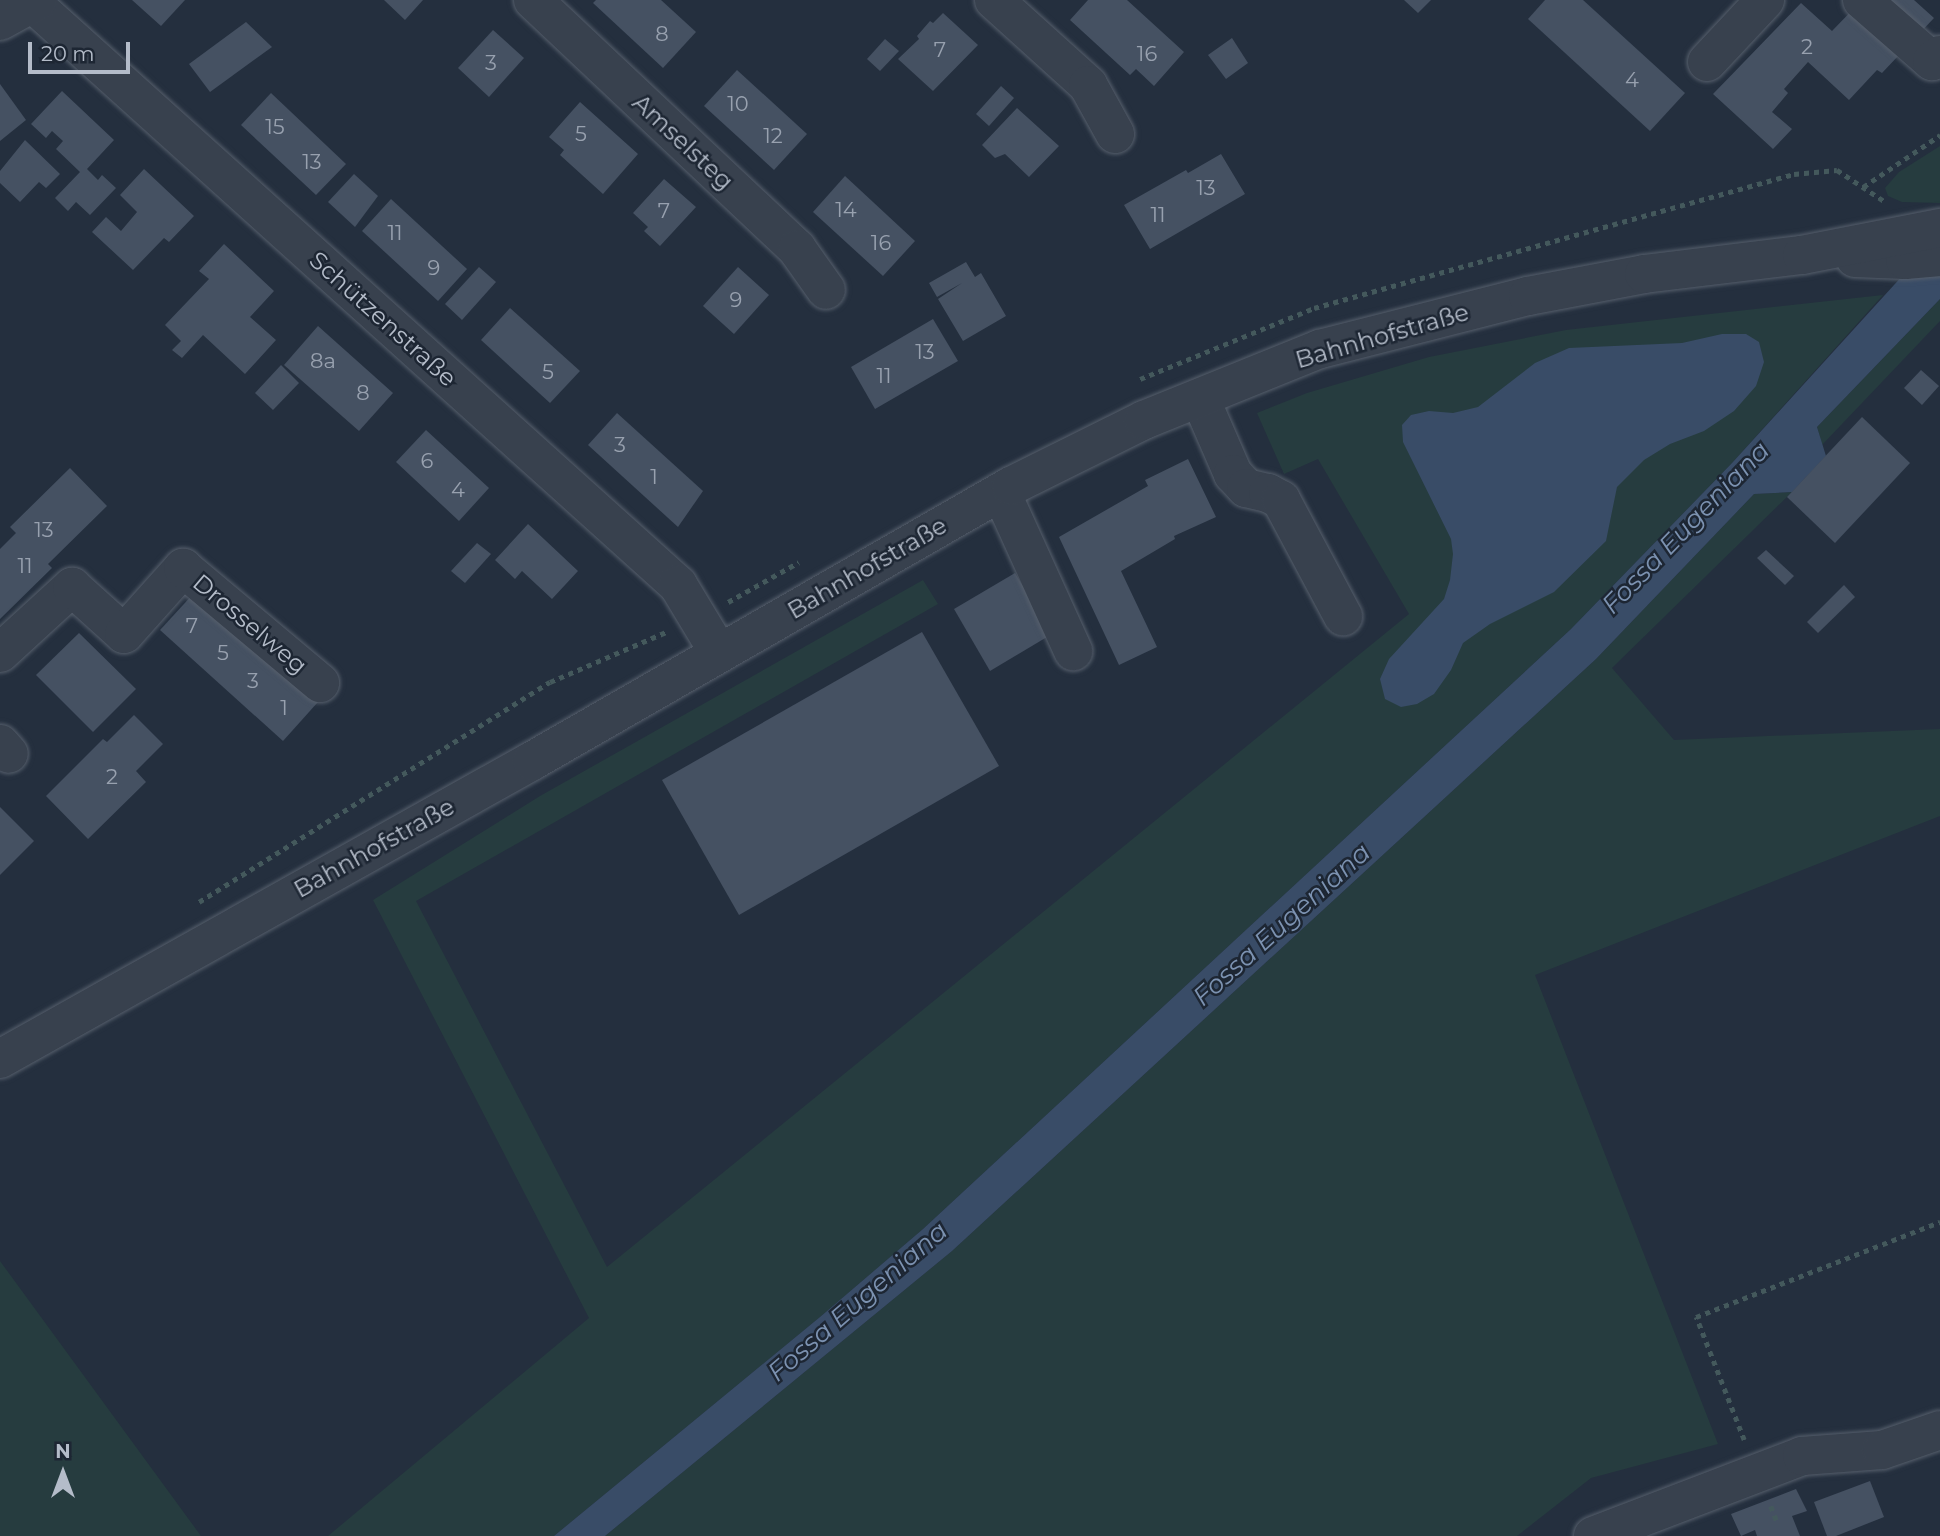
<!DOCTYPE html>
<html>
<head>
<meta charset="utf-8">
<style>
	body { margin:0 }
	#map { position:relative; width:1940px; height:1536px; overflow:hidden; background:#242f3e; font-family:Montserrat,sans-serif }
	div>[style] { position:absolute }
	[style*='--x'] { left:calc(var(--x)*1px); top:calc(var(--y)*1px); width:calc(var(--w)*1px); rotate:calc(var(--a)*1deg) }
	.green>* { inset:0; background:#263c3f }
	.water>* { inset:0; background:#394c67 }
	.building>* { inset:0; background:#455162 }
	.path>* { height:4.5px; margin-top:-2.25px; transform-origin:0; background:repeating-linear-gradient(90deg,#44595c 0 5px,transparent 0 10px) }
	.roads { filter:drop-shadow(0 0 2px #565f6c) drop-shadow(0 0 2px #565f6c) }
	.minor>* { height:38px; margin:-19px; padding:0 19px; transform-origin:19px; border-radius:19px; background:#38414e }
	span { translate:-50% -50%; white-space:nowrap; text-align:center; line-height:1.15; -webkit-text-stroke:5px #1d2633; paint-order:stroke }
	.number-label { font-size:21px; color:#98a1af }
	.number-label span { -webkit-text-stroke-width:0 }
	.street-label { font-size:24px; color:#b4bcc9 }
	.water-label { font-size:26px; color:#7c92b1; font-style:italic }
	.north { position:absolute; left:28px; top:1438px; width:70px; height:70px; -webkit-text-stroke:5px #1d2633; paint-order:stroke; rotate:0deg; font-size:19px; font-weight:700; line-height:28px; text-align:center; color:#b4bcc9 }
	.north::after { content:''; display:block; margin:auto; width:24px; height:32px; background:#b4bcc9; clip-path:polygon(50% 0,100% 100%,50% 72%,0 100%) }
	.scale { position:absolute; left:28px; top:42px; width:102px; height:32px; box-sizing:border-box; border:4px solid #b4bcc9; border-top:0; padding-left:9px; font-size:21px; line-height:24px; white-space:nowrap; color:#b4bcc9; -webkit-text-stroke:5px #1d2633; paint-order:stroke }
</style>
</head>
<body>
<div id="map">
	<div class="green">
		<div style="clip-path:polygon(1940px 146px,1940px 203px,1902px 202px,1888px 196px,1885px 188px,1899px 172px)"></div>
		<div style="clip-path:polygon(1883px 295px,1732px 463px,1571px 629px,923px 1229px,820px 1317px,554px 1536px,328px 1536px,589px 1318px,373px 900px,540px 796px,923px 580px,938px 604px,416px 901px,607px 1267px,1409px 614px,1318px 459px,1284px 474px,1257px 413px,1307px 393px,1429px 357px,1566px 330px)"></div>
		<div style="clip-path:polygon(1940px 299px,1940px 321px,1822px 445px,1817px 427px)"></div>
		<div style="clip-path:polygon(1792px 492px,1612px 668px,1674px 740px,1940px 729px,1940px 816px,1535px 975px,1718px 1444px,1591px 1478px,1517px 1536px,605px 1536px,952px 1251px,1596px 659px,1754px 494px)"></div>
		<div style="clip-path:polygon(0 1261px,201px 1536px,0 1536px)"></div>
	</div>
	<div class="water">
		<div style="clip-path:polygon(1940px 269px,1940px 299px,1817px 427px,1826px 456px,1792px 492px,1754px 494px,1596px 659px,952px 1251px,605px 1536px,554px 1536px,820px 1317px,923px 1229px,1571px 629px,1732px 463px,1904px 274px)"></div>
		<div style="clip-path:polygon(1722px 334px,1746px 334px,1759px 342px,1764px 362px,1756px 386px,1734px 411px,1704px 431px,1670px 444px,1644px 460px,1617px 487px,1606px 541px,1554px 592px,1490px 624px,1463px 643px,1451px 670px,1434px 694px,1417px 704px,1401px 707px,1385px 699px,1380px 679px,1389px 659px,1444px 599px,1450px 580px,1453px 554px,1451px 539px,1403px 442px,1402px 425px,1411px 415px,1429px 411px,1453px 413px,1478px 407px,1535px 363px,1569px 348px,1682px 343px)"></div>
	</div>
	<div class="building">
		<div style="clip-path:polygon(132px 0,185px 0,161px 26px)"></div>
		<div style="clip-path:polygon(384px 0,423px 0,405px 20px)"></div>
		<div style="clip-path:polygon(596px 0,661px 0,696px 32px,663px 68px,593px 3px)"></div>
		<div style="clip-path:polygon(1088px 0,1127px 0,1184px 52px,1154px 86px,1136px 69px,1130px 75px,1070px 20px)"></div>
		<div style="clip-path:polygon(1404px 0,1431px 0,1418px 13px)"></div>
		<div style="clip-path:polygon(1545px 0,1583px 0,1685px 93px,1650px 131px,1528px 19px)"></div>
		<div style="clip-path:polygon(1862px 0,1914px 0,1934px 18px,1882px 73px,1877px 70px,1849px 100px,1808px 62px,1784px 89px,1788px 93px,1772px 112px,1792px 129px,1773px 149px,1713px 94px,1801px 3px,1832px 31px)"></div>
		<div style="clip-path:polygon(943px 13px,978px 45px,933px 91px,898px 59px,919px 39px,917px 36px,930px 21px,933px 23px)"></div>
		<div style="clip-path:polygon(246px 22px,272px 47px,210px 92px,189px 64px)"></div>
		<div style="clip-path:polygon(493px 30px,524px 58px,489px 97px,458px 68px)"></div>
		<div style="clip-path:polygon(1232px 38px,1248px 63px,1226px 79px,1208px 55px)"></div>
		<div style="clip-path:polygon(885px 39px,899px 51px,880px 71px,867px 59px)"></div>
		<div style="clip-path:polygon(737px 70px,807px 134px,774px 170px,704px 106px)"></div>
		<div style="clip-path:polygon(0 84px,26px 120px,0 141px)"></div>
		<div style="clip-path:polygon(1001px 86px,1014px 98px,989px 126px,976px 114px)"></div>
		<div style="clip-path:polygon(62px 91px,114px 140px,87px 169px,98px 180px,102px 175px,116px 188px,90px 215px,76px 202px,68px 211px,55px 198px,80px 172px,56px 149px,63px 141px,52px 131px,46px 138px,31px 124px)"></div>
		<div style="clip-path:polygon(271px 93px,346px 164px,316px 195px,241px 125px)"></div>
		<div style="clip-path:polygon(580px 102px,638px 154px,603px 194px,560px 155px,564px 150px,549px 137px)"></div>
		<div style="clip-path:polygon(1017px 108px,1059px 146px,1029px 177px,1005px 154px,995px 158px,982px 145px)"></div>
		<div style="clip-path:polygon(25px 140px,60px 174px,46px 188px,39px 182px,20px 202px,0 183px,0 171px)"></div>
		<div style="clip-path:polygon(1221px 154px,1245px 194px,1150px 249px,1124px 205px,1186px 170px,1188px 173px)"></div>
		<div style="clip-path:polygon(144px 169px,194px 216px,169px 242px,164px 238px,133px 270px,92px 232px,106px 217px,121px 231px,137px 212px,120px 195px)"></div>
		<div style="clip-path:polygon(354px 174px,378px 196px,355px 227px,328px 202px)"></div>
		<div style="clip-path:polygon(845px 176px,915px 241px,883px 276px,813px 212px)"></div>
		<div style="clip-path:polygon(664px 179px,696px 207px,660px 246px,644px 231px,648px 227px,633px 213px)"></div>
		<div style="clip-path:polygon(391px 199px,467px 269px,438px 301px,362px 231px)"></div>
		<div style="clip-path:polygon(224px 244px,274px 291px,250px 317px,276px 340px,245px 374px,203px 335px,182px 358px,172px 350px,181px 341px,165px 325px,209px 279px,199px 271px)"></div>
		<div style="clip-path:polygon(966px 262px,975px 277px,981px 273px,1006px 316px,963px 341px,938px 299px,962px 283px,937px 297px,929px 283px)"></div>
		<div style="clip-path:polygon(479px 267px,496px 282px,462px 320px,445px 304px)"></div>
		<div style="clip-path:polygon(738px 267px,769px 295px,734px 334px,703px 306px)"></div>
		<div style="clip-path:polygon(510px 308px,580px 371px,550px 403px,481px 340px)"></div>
		<div style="clip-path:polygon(933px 319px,958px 361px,875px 409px,851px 367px)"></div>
		<div style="clip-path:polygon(318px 326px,393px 393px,359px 431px,284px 365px)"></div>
		<div style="clip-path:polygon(281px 365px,299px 383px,273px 410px,255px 393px)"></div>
		<div style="clip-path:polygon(1921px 370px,1939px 386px,1922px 405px,1904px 388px)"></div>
		<div style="clip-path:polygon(617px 413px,703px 491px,678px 527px,588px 445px)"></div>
		<div style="clip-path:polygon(1862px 417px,1910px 463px,1835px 543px,1787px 497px)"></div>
		<div style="clip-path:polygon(426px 430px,489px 488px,459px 521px,396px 462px)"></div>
		<div style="clip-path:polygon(1188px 459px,1216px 517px,1174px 536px,1175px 539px,1121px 571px,1157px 647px,1119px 665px,1059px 537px,1148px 486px,1145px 480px)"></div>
		<div style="clip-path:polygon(70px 468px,107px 506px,48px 564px,52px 568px,0 619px,0 549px,16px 533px,10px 527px)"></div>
		<div style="clip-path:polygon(528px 524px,578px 571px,552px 599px,522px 571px,515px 579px,495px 560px)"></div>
		<div style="clip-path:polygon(477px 543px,491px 554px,465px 583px,451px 571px)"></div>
		<div style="clip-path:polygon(1766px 550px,1794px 576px,1785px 585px,1757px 558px)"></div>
		<div style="clip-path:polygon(1015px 573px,1052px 634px,990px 671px,954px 609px)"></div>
		<div style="clip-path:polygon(1844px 585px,1855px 597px,1818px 633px,1807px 622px)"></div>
		<div style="clip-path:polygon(194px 593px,318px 702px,283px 741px,160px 630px)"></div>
		<div style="clip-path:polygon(922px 632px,999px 766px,739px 915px,662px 780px)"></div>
		<div style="clip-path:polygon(79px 633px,136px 689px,93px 732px,36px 675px)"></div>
		<div style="clip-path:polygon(134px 715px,163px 744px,136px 771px,146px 782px,88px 839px,46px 796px,103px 739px,107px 742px)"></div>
		<div style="clip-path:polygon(0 807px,34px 841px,0 875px)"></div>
		<div style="clip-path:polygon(1870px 1481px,1884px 1517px,1836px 1536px,1827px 1536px,1814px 1502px)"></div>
		<div style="clip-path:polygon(1796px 1489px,1807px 1511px,1792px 1516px,1800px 1536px,1757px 1536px,1755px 1530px,1741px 1536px,1731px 1514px)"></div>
	</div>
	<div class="path">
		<div style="--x:1863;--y:187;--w:93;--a:-34"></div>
		<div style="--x:1140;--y:379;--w:188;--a:-22.2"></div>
		<div style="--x:1314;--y:308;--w:498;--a:-15.6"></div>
		<div style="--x:1794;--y:174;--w:43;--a:-5.3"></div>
		<div style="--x:1837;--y:170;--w:56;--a:33.4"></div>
		<div style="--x:728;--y:602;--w:81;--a:-29.4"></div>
		<div style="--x:199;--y:902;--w:414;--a:-32.1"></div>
		<div style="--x:550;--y:682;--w:126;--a:-23.3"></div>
		<div style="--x:1744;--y:1440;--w:132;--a:-111.3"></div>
		<div style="--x:1696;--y:1317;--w:262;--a:-21.3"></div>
		<div style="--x:1771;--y:1506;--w:17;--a:69"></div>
	</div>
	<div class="roads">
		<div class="minor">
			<div style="--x:29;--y:0;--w:874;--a:42.03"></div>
			<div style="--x:678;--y:585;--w:79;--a:58.9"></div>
			<div style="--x:533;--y:0;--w:363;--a:43.3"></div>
			<div style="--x:797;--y:249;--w:50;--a:54.7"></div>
			<div style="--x:994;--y:0;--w:127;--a:42.1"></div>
			<div style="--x:1088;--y:85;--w:56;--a:61.1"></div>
			<div style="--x:1862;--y:0;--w:93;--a:41.1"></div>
			<div style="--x:1932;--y:61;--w:10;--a:-37"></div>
			<div style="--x:0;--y:21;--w:43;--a:-28.9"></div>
			<div style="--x:1707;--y:62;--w:85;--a:-46.9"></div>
			<div style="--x:1855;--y:258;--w:50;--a:2.3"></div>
			<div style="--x:1905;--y:260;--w:35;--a:-5"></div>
			<div style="--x:1200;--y:398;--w:83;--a:66.5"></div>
			<div style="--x:1233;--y:474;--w:19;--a:47"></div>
			<div style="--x:1246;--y:488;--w:23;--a:13"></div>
			<div style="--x:1268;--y:493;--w:15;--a:28"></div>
			<div style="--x:1281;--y:500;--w:132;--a:61.9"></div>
			<div style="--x:1001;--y:492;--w:175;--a:65.6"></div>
			<div style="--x:0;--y:653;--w:98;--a:-42.5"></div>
			<div style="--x:72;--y:587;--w:70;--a:42.1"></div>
			<div style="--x:124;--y:634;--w:89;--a:-48.2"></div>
			<div style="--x:183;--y:568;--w:179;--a:40"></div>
			<div style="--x:0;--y:744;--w:13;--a:48"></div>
			<div style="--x:0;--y:1059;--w:610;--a:-29.26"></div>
			<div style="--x:532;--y:761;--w:552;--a:-29.86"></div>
			<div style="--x:1011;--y:486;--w:148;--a:-26.4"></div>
			<div style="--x:1144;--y:420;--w:190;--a:-22"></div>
			<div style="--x:1320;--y:349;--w:215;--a:-14.3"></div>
			<div style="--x:1528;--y:296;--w:118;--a:-10.7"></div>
			<div style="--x:1644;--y:274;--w:159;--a:-6.9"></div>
			<div style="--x:1802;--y:255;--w:141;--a:-11.1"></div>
			<div style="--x:1593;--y:1536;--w:224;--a:-20.9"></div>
			<div style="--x:1802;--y:1456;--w:80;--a:-4.3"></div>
			<div style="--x:1882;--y:1450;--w:61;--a:-19"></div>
		</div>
	</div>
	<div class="number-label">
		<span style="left:662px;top:34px">8</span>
		<span style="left:1807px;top:47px">2</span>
		<span style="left:940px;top:50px">7</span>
		<span style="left:1147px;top:54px">16</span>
		<span style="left:491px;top:63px">3</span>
		<span style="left:1632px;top:80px">4</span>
		<span style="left:738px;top:104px">10</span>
		<span style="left:275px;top:127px">15</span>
		<span style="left:581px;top:134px">5</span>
		<span style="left:773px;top:136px">12</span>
		<span style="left:312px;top:162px">13</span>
		<span style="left:1206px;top:188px">13</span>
		<span style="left:846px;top:210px">14</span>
		<span style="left:664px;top:211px">7</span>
		<span style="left:1158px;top:215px">11</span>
		<span style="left:395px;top:233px">11</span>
		<span style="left:881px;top:243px">16</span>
		<span style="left:434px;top:268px">9</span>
		<span style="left:736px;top:300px">9</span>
		<span style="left:925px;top:352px">13</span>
		<span style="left:323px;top:361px">8a</span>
		<span style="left:548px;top:372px">5</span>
		<span style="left:884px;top:376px">11</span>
		<span style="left:363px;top:393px">8</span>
		<span style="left:620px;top:445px">3</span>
		<span style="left:427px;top:461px">6</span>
		<span style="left:654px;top:477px">1</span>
		<span style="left:458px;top:490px">4</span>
		<span style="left:44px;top:530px">13</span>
		<span style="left:25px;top:566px">11</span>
		<span style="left:192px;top:626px">7</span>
		<span style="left:223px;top:653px">5</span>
		<span style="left:253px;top:681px">3</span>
		<span style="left:284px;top:708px">1</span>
		<span style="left:112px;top:777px">2</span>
	</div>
	<div class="street-label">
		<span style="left:683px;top:142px;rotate:43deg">Amselsteg</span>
		<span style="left:383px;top:319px;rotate:42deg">Schützenstraße</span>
		<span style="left:1382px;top:336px;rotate:-16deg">Bahnhofstraße</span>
		<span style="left:867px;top:568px;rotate:-30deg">Bahnhofstraße</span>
		<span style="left:250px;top:624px;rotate:40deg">Drosselweg</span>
		<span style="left:374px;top:848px;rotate:-29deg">Bahnhofstraße</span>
	</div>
	<div class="water-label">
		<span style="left:1686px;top:528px;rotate:-46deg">Fossa Eugeniana</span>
		<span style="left:1282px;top:925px;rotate:-42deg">Fossa Eugeniana</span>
		<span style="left:858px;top:1302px;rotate:-41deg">Fossa Eugeniana</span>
	</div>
	<div class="north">N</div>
	<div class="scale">20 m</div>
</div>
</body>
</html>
